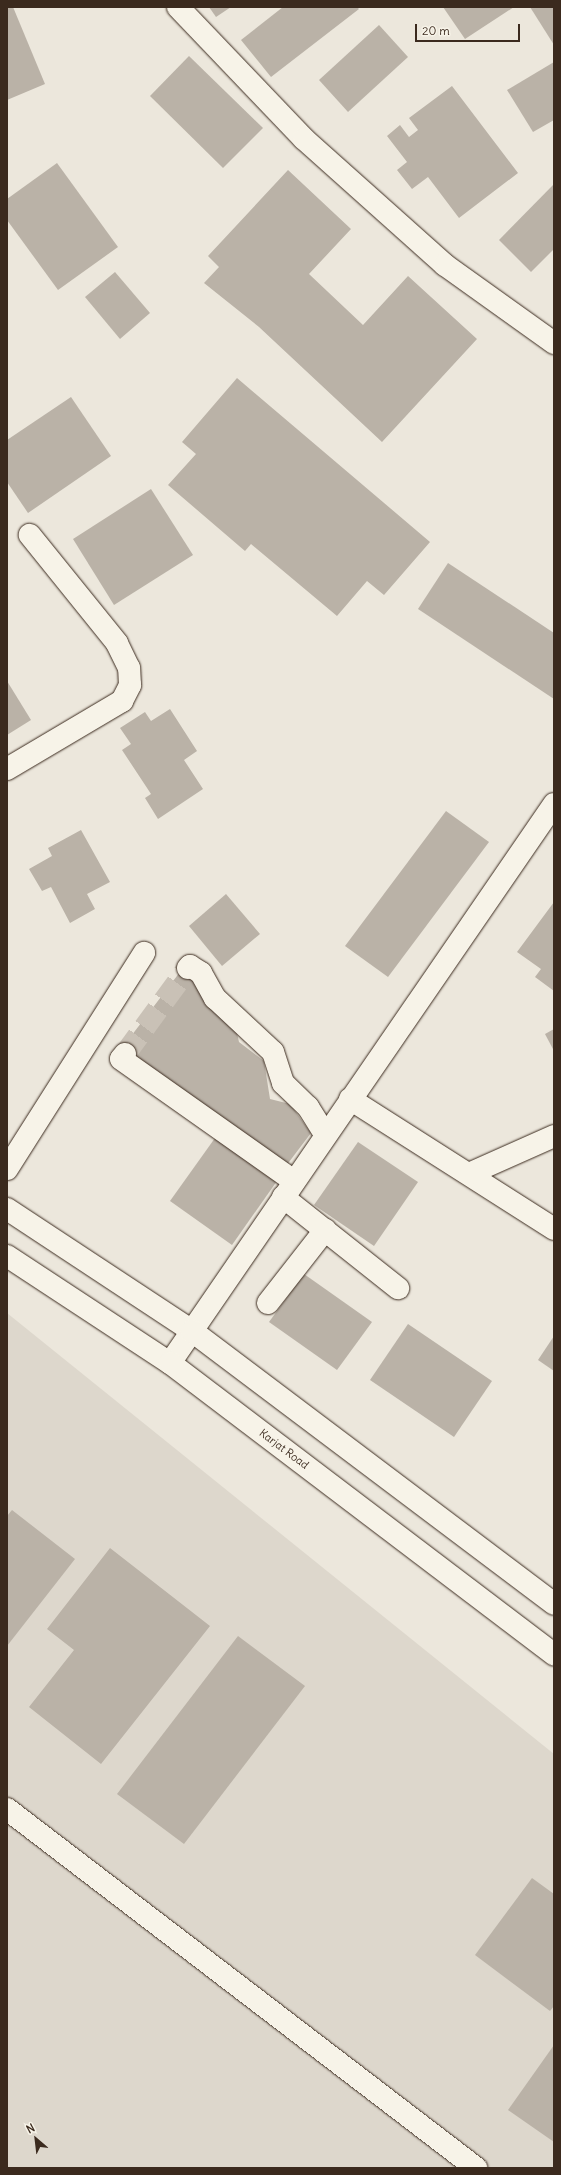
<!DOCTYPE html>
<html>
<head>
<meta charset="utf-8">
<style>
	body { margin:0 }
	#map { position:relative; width:561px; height:2175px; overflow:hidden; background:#ece7dc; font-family:Delius,sans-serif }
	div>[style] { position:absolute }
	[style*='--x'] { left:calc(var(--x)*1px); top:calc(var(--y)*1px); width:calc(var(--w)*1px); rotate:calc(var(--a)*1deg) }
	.built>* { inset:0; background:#ddd7cc }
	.building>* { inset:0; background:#bab2a7 }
	.minor-tunnel>* { height:22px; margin-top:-11px; transform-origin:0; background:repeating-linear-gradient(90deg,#c9c1b6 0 22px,transparent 0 33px) }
	.roads { filter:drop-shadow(0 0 1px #3b2a1e) drop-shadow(0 0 1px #3b2a1e) }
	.minor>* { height:22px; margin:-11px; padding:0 11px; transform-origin:11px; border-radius:11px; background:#f7f3e8 }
	.secondary>* { height:22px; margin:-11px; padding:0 11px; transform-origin:11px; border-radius:11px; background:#f7f3e8 }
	span { translate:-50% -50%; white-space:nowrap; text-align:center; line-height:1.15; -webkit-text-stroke:3.5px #f7f3e8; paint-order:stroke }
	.street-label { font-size:11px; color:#3b2a1e }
	.frame { position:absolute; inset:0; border:8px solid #3b2a1e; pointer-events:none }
	.north { position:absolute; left:16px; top:2119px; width:40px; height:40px; -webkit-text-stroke:3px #f7f3e8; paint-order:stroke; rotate:332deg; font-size:11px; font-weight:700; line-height:16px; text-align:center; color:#3b2a1e }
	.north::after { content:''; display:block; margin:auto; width:14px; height:18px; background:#3b2a1e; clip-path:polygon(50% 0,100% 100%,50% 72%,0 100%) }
	.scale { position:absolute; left:415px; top:24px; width:105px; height:18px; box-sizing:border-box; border:2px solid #3b2a1e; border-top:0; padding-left:5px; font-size:12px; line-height:14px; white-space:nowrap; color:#3b2a1e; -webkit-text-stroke:3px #f7f3e8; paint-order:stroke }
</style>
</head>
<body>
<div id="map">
	<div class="built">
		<div style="clip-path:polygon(7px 1313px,554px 1754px,554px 2168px,7px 2168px)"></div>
	</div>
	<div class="building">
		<div style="clip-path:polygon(7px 7px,13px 7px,45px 84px,7px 100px)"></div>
		<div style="clip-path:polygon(209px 7px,231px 7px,216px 17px)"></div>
		<div style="clip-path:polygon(283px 7px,357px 7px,359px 9px,271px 77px,241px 40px)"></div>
		<div style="clip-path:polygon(443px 7px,514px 7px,465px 39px)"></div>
		<div style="clip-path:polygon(530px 7px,554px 7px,554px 45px)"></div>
		<div style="clip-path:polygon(379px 25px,408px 57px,348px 112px,319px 80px)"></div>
		<div style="clip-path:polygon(189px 56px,263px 128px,223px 168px,150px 96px)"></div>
		<div style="clip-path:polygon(554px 62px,554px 120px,533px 132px,507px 90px)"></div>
		<div style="clip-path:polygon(452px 86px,518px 173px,459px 218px,428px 177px,412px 189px,397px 170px,407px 162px,387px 136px,400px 125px,409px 137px,418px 130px,409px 118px)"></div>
		<div style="clip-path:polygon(57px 163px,118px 247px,58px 290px,7px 220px,7px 199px)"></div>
		<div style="clip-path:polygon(288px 170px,351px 229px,309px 274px,363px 325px,408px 276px,477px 339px,382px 442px,259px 327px,204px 283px,219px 267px,208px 256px)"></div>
		<div style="clip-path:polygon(554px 184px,554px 249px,531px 272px,499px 240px)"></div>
		<div style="clip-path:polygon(115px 272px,150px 313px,120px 339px,85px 297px)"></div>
		<div style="clip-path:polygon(237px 378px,430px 542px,384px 595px,367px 581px,337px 616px,251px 544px,245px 551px,168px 485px,196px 454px,182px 442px)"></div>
		<div style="clip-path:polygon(71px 397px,111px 456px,28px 513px,7px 482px,7px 440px)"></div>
		<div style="clip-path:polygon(151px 489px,193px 555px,114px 605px,73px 539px)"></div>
		<div style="clip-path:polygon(448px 563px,554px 633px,554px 699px,418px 609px)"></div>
		<div style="clip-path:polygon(7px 681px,31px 720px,7px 735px)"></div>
		<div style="clip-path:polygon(170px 709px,197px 751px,184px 760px,203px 789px,158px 819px,145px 798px,151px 794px,122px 750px,131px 744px,120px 728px,145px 712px,151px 721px)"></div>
		<div style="clip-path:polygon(446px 811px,489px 842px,388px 977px,345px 946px)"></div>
		<div style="clip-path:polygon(81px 830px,110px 882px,87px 894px,95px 909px,70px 923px,51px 887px,42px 891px,29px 869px,52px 856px,48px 848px)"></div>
		<div style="clip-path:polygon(226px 894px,260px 934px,222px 966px,189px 926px)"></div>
		<div style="clip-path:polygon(554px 902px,554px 991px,535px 977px,541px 969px,517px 952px)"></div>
		<div style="clip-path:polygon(183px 968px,206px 991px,204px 1003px,236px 1029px,239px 1042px,264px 1061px,270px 1099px,290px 1104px,311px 1133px,286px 1166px,122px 1048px)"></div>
		<div style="clip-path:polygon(554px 1029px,554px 1051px,545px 1034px)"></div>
		<div style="clip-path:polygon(215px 1138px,277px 1181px,232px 1245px,170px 1201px)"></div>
		<div style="clip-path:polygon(358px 1142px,418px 1182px,374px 1246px,314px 1205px)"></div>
		<div style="clip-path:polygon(304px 1274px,372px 1322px,337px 1370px,269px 1322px)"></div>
		<div style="clip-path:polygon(408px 1324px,492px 1381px,454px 1437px,370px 1380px)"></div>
		<div style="clip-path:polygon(554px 1336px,554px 1371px,538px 1360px)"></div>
		<div style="clip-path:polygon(12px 1510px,75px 1559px,7px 1646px,7px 1516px)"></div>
		<div style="clip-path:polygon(110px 1548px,210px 1626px,101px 1764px,29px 1707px,74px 1650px,47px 1629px)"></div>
		<div style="clip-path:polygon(238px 1636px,305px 1686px,184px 1844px,117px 1794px)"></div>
		<div style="clip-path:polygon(532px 1878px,554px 1894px,554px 2006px,550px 2011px,475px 1955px)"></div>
		<div style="clip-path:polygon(554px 2045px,554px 2142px,508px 2110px)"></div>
	</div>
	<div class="minor-tunnel">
		<div style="--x:125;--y:1054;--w:107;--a:-53.8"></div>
	</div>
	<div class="roads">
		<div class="minor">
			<div style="--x:178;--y:7;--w:182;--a:46.3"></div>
			<div style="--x:304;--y:139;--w:189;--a:41.8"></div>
			<div style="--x:445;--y:265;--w:134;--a:35.6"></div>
			<div style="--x:7;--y:769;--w:134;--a:-30.6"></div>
			<div style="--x:122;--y:701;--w:18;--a:-63"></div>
			<div style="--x:130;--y:685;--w:17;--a:-93"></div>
			<div style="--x:129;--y:668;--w:28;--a:-116"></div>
			<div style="--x:117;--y:643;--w:139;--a:-128.9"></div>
			<div style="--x:188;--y:968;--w:3;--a:-45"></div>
			<div style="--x:190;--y:966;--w:13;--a:32"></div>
			<div style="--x:201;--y:973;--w:29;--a:61"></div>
			<div style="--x:215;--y:998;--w:79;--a:43"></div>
			<div style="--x:273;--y:1052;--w:33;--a:72"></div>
			<div style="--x:283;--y:1083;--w:35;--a:44"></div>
			<div style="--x:308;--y:1107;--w:32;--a:58"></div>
			<div style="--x:125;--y:1054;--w:6;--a:129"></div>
			<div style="--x:121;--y:1059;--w:212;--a:35.2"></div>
			<div style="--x:350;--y:1099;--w:242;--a:32.5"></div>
			<div style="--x:7;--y:1169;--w:256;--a:-57.6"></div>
			<div style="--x:471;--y:1173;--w:91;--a:-24"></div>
			<div style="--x:283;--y:1197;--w:147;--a:38.4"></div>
			<div style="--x:268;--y:1303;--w:93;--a:-52"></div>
			<div style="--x:170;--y:1363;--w:678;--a:-55.51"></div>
			<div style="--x:7;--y:1809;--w:591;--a:37.43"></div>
		</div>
		<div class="secondary">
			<div style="--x:7;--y:1209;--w:222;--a:33.4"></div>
			<div style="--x:192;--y:1331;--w:453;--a:37"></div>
			<div style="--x:7;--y:1256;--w:195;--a:33.3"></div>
			<div style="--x:170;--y:1363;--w:482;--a:37.2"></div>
		</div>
	</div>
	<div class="street-label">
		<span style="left:284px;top:1449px;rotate:37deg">Karjat Road</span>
	</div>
	<div class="frame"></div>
	<div class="north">N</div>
	<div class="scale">20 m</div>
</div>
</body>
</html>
